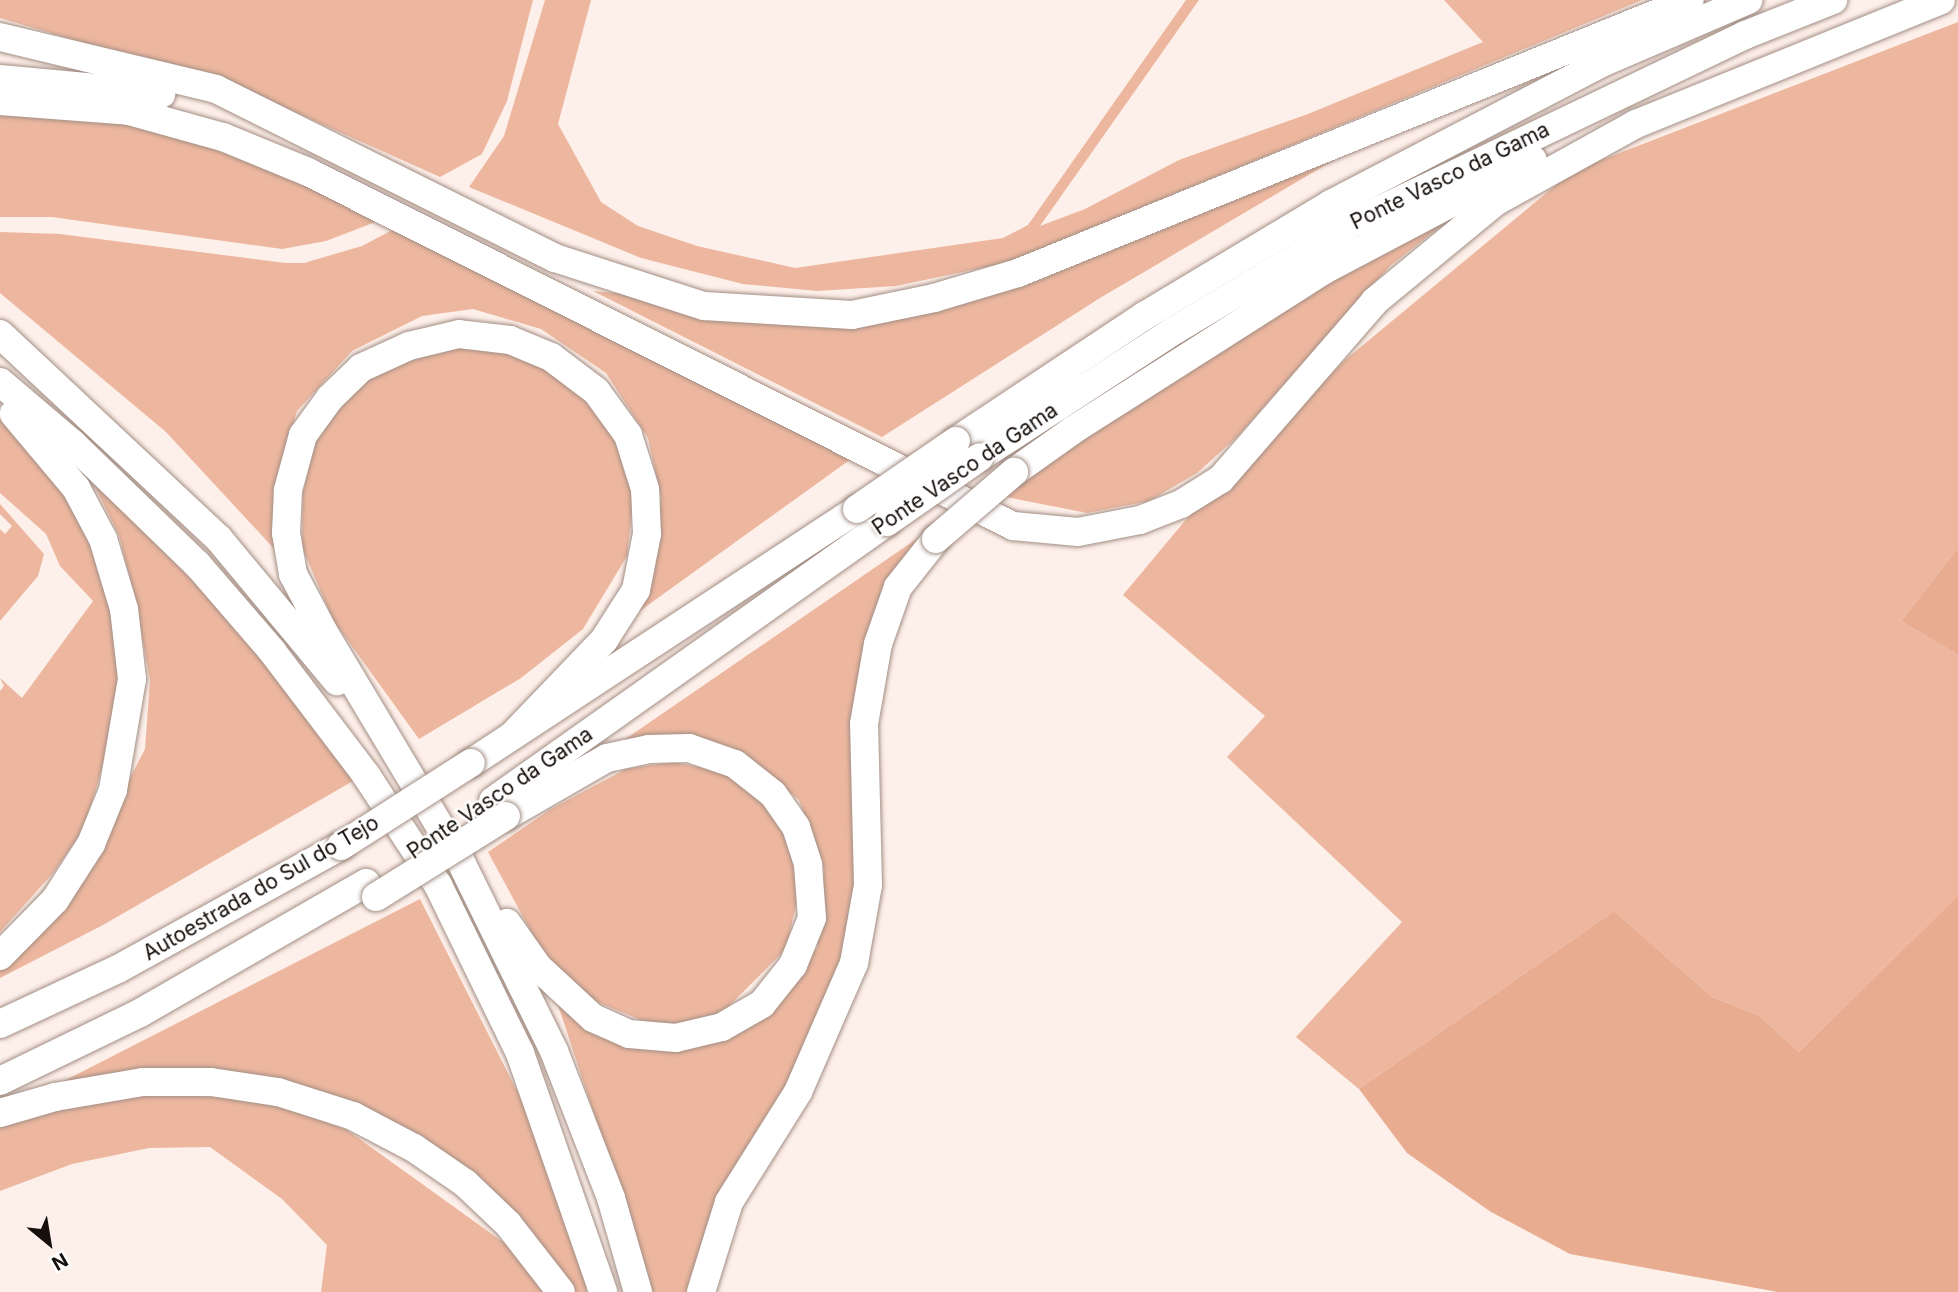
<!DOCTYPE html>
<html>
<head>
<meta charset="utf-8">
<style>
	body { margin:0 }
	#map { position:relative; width:1958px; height:1292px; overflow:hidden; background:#fdefe9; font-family:Inter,sans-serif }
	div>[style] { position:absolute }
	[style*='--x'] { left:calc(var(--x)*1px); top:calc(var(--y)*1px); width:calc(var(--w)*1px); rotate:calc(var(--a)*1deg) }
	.green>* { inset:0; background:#edb79f }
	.forest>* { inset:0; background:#e8ac90 }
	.roads { filter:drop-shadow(0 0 2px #a28e84) drop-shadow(0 0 2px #a28e84) }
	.motorway>* { height:28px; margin:-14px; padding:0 14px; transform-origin:14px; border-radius:14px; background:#fff }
	.bridges { filter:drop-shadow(0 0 2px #a28e84) drop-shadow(0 0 2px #a28e84) }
	.motorway-bridge>* { height:28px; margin:-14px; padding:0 14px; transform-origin:14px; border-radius:14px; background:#fff }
	span { translate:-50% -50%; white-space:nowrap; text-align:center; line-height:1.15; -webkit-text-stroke:5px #fff; paint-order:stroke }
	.street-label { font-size:21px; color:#160f0c }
	.north { position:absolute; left:14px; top:1208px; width:70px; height:70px; -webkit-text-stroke:5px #fff; paint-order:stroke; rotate:150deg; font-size:19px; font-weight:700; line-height:28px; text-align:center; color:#160f0c }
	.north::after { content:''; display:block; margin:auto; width:24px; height:32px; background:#160f0c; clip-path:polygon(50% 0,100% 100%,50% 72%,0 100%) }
</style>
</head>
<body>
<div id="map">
	<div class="green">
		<div style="clip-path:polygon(0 0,533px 0,507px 101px,482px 154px,440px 177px,250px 92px,0 18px)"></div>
		<div style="clip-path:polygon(545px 0,591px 0,558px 124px,601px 202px,638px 226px,697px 246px,795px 268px,1003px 238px,1028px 225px,1186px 0,1199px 0,1040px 226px,1085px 209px,1179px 160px,1308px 114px,1483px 42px,1444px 0,1642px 0,1010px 262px,896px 286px,817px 291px,743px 284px,641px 258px,469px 187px,504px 136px)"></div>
		<div style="clip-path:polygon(1958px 22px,1958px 548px,1901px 621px,1958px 655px,1958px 895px,1799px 1052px,1758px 1015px,1712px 997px,1614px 911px,1359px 1089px,1296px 1037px,1402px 922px,1227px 757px,1265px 716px,1123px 595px,1189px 516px,1345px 360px,1573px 171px)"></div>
		<div style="clip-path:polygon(0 108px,145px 127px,226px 149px,386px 218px,326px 241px,282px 249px,52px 217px,0 217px)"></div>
		<div style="clip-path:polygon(1378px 134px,1100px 298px,882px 437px,593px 291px,870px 318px)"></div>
		<div style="clip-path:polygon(1476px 198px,1390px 266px,1236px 438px,1197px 473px,1149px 501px,1087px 513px,996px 495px,1264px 319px)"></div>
		<div style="clip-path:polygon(396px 228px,851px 459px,619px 626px,654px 554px,661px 498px,648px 438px,606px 373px,541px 329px,473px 309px,422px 316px,352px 351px,297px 411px,273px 491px,278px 553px,166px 432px,0 293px,0 232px,60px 234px,285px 263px,304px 263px,362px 246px)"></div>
		<div style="clip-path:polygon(501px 343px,556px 368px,607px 413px,635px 486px,627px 556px,583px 629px,521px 678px,419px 739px,333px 620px,302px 547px,303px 492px,318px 432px,357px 379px,400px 355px)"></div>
		<div style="clip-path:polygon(0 412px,63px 485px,105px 574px,120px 667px,111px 738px,84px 829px,53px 873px,0 932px,0 691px,4px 686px,0 678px,22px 698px,93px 601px,60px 566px,46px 534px,0 493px)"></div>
		<div style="clip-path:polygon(92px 481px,207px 595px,278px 678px,353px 781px,103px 925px,0 978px,0 963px,71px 892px,145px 749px,150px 680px,134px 594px,119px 535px)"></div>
		<div style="clip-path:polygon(0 504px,44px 554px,38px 576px,0 621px,0 529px,5px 534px,12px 526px,0 514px)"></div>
		<div style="clip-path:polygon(928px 531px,884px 604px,858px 884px,837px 976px,691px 1292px,653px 1292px,555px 996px,608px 1039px,761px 1020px,817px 948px,824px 870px,799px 800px,741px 752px,624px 740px)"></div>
		<div style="clip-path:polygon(673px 762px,723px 772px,765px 794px,786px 836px,801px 883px,786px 949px,718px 1017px,658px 1027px,592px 1000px,548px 963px,488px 852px,551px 809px,626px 769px)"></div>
		<div style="clip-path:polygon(420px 899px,522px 1101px,587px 1284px,586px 1292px,573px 1292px,355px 1106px,58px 1084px)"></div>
		<div style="clip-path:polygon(152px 1093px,269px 1101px,347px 1130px,507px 1245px,543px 1292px,321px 1292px,327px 1245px,282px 1199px,210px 1147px,149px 1148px,72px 1164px,0 1191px,0 1127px,31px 1116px)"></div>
	</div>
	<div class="forest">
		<div style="clip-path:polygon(1958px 548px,1958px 655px,1901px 621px)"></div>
		<div style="clip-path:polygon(1958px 895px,1958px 1292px,1778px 1292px,1570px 1254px,1491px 1212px,1407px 1153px,1359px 1089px,1614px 911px,1712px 997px,1758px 1015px,1799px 1052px)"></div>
	</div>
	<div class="roads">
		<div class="motorway">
			<div style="--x:0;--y:37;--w:222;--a:13.5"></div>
			<div style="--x:216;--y:89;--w:379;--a:26.5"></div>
			<div style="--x:555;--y:258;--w:157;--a:17.9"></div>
			<div style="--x:704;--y:306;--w:148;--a:3.5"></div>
			<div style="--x:852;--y:315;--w:84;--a:-11.7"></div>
			<div style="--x:934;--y:298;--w:88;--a:-16.6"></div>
			<div style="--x:1018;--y:273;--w:725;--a:-22.11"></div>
			<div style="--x:0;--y:79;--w:162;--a:5.3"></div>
			<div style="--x:0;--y:101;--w:129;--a:4.4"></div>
			<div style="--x:129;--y:111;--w:98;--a:15.5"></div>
			<div style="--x:223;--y:137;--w:92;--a:22.4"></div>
			<div style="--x:308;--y:172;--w:789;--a:26.66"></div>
			<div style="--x:1013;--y:526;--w:65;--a:5.3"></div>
			<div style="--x:1078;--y:532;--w:63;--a:-11"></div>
			<div style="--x:1140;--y:520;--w:44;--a:-21.3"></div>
			<div style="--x:1181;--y:504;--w:47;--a:-32"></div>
			<div style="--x:1221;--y:479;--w:235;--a:-49.1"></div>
			<div style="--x:1375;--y:301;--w:156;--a:-39.5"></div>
			<div style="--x:1495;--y:202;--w:161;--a:-29"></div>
			<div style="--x:1636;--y:124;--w:329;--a:-22.1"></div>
			<div style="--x:0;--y:334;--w:300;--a:43.1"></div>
			<div style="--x:219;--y:539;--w:185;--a:50.3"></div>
			<div style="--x:0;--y:382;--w:96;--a:40.3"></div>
			<div style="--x:73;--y:444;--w:173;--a:44.1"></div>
			<div style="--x:197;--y:564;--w:115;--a:49.2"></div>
			<div style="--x:272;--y:651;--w:156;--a:52.8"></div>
			<div style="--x:366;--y:775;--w:131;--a:56.8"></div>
			<div style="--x:438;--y:885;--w:187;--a:64"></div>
			<div style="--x:520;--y:1053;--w:253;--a:70.8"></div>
			<div style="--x:956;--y:441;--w:226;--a:-33.6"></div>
			<div style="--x:1144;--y:316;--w:218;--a:-30.9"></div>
			<div style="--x:1331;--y:204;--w:310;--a:-27.5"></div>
			<div style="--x:1606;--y:61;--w:155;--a:-23.2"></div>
			<div style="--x:980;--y:457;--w:233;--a:-33.1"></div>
			<div style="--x:1175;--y:330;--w:210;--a:-31"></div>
			<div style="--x:1355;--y:222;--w:433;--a:-25.6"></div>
			<div style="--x:1745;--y:35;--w:95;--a:-21.7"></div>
			<div style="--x:1014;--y:472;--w:72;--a:-35.4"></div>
			<div style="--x:1073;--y:430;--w:298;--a:-32.5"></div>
			<div style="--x:1324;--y:270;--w:236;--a:-27.8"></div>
			<div style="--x:513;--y:735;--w:132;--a:-46.2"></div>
			<div style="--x:604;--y:640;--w:59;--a:-57.4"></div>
			<div style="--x:636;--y:590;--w:57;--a:-78.9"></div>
			<div style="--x:647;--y:534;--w:45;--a:-92.5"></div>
			<div style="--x:645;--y:489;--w:57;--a:-107.5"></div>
			<div style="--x:628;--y:435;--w:54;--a:-126"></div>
			<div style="--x:596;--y:391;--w:56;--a:-142.9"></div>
			<div style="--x:551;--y:357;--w:44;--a:-157.5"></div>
			<div style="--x:510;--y:340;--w:51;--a:-173.3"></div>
			<div style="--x:459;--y:334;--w:51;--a:166.5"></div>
			<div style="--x:409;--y:346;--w:53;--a:155.4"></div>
			<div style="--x:361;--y:368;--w:43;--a:135.9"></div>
			<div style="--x:330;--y:398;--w:46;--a:126.1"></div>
			<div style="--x:303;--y:435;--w:57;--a:105.3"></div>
			<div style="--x:288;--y:490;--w:43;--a:92.7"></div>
			<div style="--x:286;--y:533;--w:42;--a:80.3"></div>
			<div style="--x:293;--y:574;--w:64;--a:62.2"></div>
			<div style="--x:323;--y:631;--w:267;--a:59.1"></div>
			<div style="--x:460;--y:860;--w:213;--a:63.8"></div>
			<div style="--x:554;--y:1051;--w:158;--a:68.8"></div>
			<div style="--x:611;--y:1198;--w:98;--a:74"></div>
			<div style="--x:471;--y:763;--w:462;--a:-33.3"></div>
			<div style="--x:493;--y:801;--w:483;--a:-35.3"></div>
			<div style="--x:506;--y:816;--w:116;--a:-29.9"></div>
			<div style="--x:607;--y:758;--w:43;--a:-12.1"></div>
			<div style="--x:649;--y:749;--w:40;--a:-1.4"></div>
			<div style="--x:689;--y:748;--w:49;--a:19.2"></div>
			<div style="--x:735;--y:764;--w:48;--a:38.3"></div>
			<div style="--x:773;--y:794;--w:40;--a:55.1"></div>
			<div style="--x:796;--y:827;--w:40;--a:72"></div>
			<div style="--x:808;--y:865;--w:53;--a:85.7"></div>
			<div style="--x:812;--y:918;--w:51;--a:112"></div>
			<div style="--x:793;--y:965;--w:50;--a:128.5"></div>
			<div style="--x:762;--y:1004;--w:46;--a:150.1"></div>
			<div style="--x:722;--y:1027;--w:47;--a:166.6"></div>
			<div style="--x:676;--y:1038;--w:47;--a:-175.1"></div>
			<div style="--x:629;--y:1034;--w:39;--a:-156"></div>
			<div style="--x:593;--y:1018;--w:75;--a:-137.2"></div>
			<div style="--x:538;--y:967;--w:54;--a:-125.2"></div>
			<div style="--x:0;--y:956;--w:78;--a:-45.5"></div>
			<div style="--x:55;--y:900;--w:67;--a:-57.3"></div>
			<div style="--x:91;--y:844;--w:58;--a:-67.8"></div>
			<div style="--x:113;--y:790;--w:113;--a:-80.3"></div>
			<div style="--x:132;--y:679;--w:70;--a:-96.5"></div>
			<div style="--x:124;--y:609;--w:73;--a:-106.7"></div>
			<div style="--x:103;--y:539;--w:58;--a:-117.9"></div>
			<div style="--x:76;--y:488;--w:97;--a:-130"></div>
			<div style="--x:0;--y:1024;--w:130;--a:-25"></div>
			<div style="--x:118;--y:969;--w:255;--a:-28.9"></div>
			<div style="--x:0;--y:1081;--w:156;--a:-25.9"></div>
			<div style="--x:140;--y:1013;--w:261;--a:-29.9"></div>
			<div style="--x:0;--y:1113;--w:57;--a:-16.2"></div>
			<div style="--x:55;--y:1097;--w:89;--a:-9.7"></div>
			<div style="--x:143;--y:1082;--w:68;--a:0"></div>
			<div style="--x:211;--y:1082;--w:68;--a:8.5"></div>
			<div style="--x:278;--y:1092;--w:79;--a:17.7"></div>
			<div style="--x:353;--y:1116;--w:69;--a:27.7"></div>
			<div style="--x:414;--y:1148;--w:62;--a:34.5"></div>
			<div style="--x:465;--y:1183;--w:59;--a:43.6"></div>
			<div style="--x:508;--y:1224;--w:86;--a:52.1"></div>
			<div style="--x:701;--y:1292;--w:94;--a:-72.7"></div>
			<div style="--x:729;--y:1202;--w:130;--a:-57.9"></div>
			<div style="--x:798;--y:1092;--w:141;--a:-66.5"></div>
			<div style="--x:854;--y:963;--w:79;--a:-79.8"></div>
			<div style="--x:868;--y:885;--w:161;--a:-91.4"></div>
			<div style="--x:864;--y:724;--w:81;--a:-80.1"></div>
			<div style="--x:878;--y:644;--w:60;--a:-70.7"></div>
			<div style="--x:898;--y:587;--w:61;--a:-51.6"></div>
		</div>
	</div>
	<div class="bridges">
		<div class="motorway-bridge">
			<div style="--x:857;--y:509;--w:120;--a:-34.5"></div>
			<div style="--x:887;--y:522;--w:113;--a:-35"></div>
			<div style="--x:936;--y:539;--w:103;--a:-40.7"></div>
			<div style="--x:341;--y:846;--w:154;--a:-32.6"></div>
			<div style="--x:376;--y:897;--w:153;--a:-31.9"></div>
		</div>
	</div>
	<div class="street-label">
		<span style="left:1450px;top:176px;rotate:-26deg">Ponte Vasco da Gama</span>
		<span style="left:965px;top:469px;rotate:-34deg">Ponte Vasco da Gama</span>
		<span style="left:500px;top:793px;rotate:-34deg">Ponte Vasco da Gama</span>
		<span style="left:261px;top:888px;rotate:-30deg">Autoestrada do Sul do Tejo</span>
	</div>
	<div class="north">N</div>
</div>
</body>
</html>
